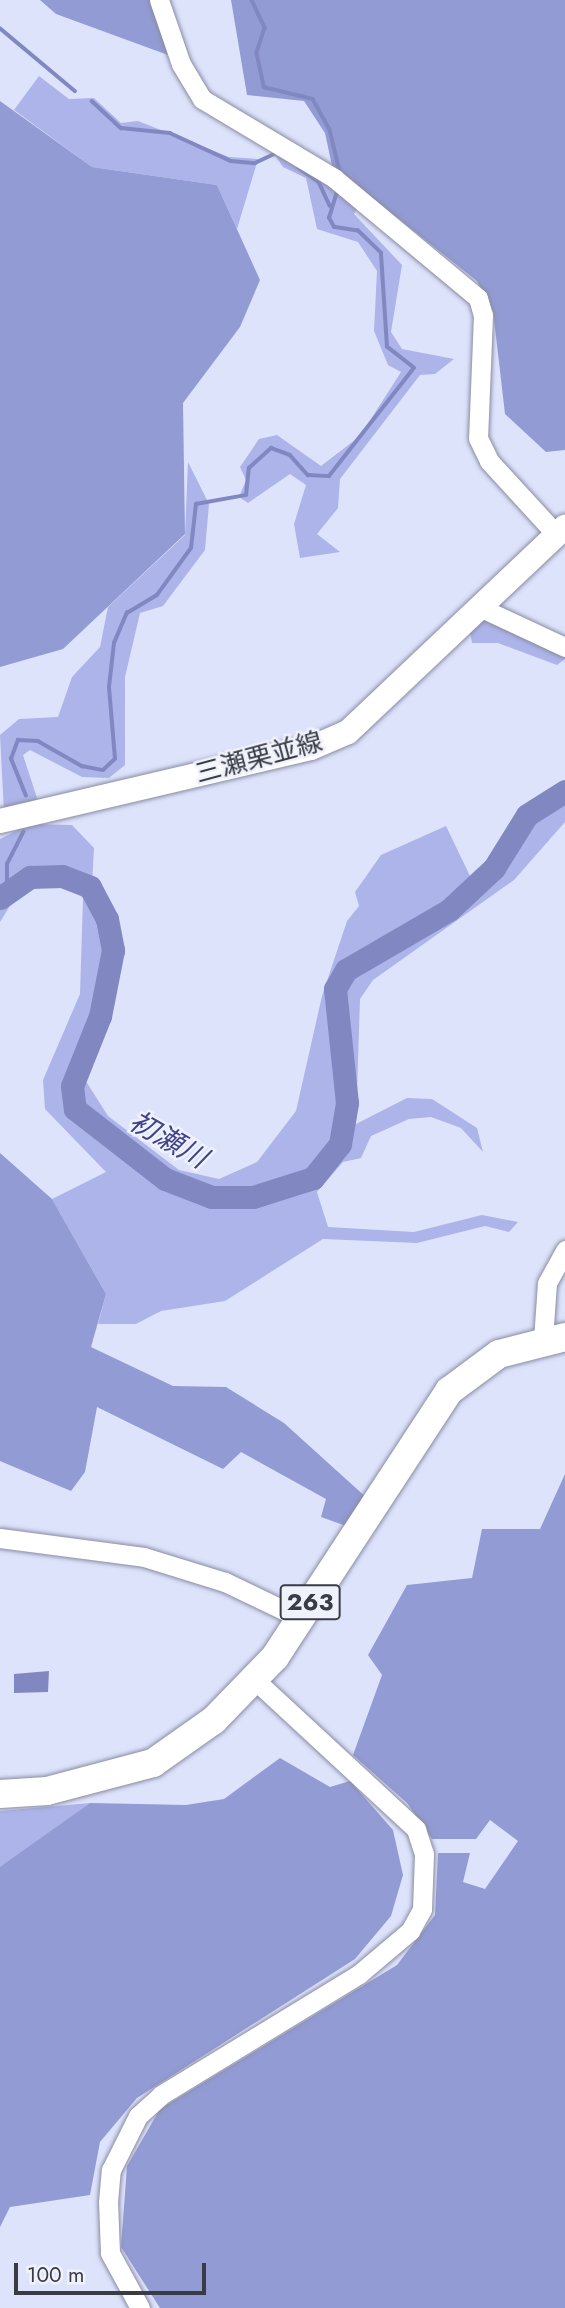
<!DOCTYPE html>
<html>
<head>
<meta charset="utf-8">
<style>
	body { margin:0 }
	#map { position:relative; width:565px; height:2308px; overflow:hidden; background:#dee3fc; font-family:Jost,"Noto Sans JP",sans-serif }
	div>[style] { position:absolute }
	[style*='--x'] { left:calc(var(--x)*1px); top:calc(var(--y)*1px); width:calc(var(--w)*1px); rotate:calc(var(--a)*1deg) }
	.green>* { inset:0; background:#adb4e9 }
	.forest>* { inset:0; background:#939bd4 }
	.water>* { inset:0; background:#8188c1 }
	.stream>* { height:3.5px; margin:-1.75px; padding:0 1.75px; transform-origin:1.75px; border-radius:1.75px; background:#8188c1 }
	.river>* { height:23px; margin:-11.5px; padding:0 11.5px; transform-origin:11.5px; border-radius:11.5px; background:#8188c1 }
	.roads { filter:drop-shadow(0 0 2px #888ca3) drop-shadow(0 0 2px #888ca3) }
	.minor>* { height:19px; margin:-9.5px; padding:0 9.5px; transform-origin:9.5px; border-radius:9.5px; background:#fff }
	.major>* { height:24px; margin:-12px; padding:0 12px; transform-origin:12px; border-radius:12px; background:#fff }
	.highway>* { height:28px; margin:-14px; padding:0 14px; transform-origin:14px; border-radius:14px; background:#fff }
	span { translate:-50% -50%; white-space:nowrap; text-align:center; line-height:1.15; -webkit-text-stroke:5px #eff1fb; paint-order:stroke }
	.shield-label span { padding:2px 5px; background:#eff1fb; border:2px solid; border-radius:5px; -webkit-text-stroke-width:0 }
	.shield-label { font-size:24px; color:#393b45; font-weight:700 }
	.street-label { font-size:26px; color:#393b45 }
	.water-label { font-size:28px; color:#404389; font-style:italic }
	.scale { position:absolute; left:14px; top:2263px; width:192px; height:32px; box-sizing:border-box; border:4px solid #393b45; border-top:0; padding-left:9px; font-size:21px; line-height:24px; white-space:nowrap; color:#393b45; -webkit-text-stroke:5px #eff1fb; paint-order:stroke }
</style>
</head>
<body>
<div id="map">
	<div class="green">
		<div style="clip-path:polygon(39px 76px,69px 99px,94px 98px,121px 123px,138px 121px,229px 157px,258px 159px,237px 229px,217px 185px,92px 167px,14px 110px)"></div>
		<div style="clip-path:polygon(273px 152px,366px 194px,354px 214px,402px 265px,391px 332px,402px 349px,454px 359px,435px 374px,420px 375px,340px 479px,338px 508px,317px 534px,340px 552px,300px 558px,294px 524px,306px 485px,290px 474px,248px 503px,239px 497px,246px 480px,240px 467px,259px 439px,277px 435px,321px 466px,360px 436px,401px 372px,388px 365px,374px 331px,377px 271px,358px 242px,317px 229px,306px 178px,283px 167px)"></div>
		<div style="clip-path:polygon(188px 462px,209px 504px,205px 550px,163px 606px,140px 613px,125px 677px,125px 765px,109px 778px,82px 777px,30px 750px,23px 755px,38px 801px,4px 812px,0 735px,19px 719px,58px 717px,72px 677px,100px 647px,108px 607px,185px 535px)"></div>
		<div style="clip-path:polygon(488px 618px,565px 655px,565px 659px,557px 665px,498px 643px,472px 643px,469px 627px)"></div>
		<div style="clip-path:polygon(565px 798px,565px 822px,514px 880px,373px 980px,360px 999px,356px 1124px,407px 1098px,432px 1099px,477px 1128px,483px 1152px,461px 1128px,431px 1117px,409px 1119px,371px 1136px,361px 1158px,343px 1162px,317px 1192px,328px 1227px,414px 1232px,482px 1215px,518px 1222px,509px 1232px,485px 1226px,417px 1243px,323px 1239px,225px 1301px,161px 1311px,136px 1324px,98px 1324px,106px 1294px,52px 1199px,106px 1172px,45px 1109px,43px 1080px,80px 994px,83px 898px,70px 887px,41px 884px,16px 896px,0 922px,0 839px,30px 824px,72px 825px,94px 848px,92px 885px,116px 963px,82px 1075px,108px 1116px,179px 1170px,219px 1179px,257px 1162px,296px 1111px,322px 996px,347px 921px,359px 906px,355px 892px,381px 855px,446px 826px,470px 876px,483px 886px,521px 845px,543px 808px)"></div>
		<div style="clip-path:polygon(90px 1803px,2px 1867px,0 1867px,0 1811px)"></div>
	</div>
	<div class="forest">
		<div style="clip-path:polygon(40px 0,153px 0,168px 55px,56px 14px)"></div>
		<div style="clip-path:polygon(231px 0,565px 0,565px 450px,546px 452px,505px 414px,493px 311px,477px 281px,332px 166px,325px 133px,304px 101px,247px 95px)"></div>
		<div style="clip-path:polygon(0 101px,92px 167px,217px 185px,260px 280px,240px 327px,183px 403px,185px 534px,63px 649px,0 667px)"></div>
		<div style="clip-path:polygon(0 1153px,52px 1199px,106px 1294px,91px 1347px,173px 1386px,226px 1387px,284px 1423px,368px 1499px,349px 1527px,321px 1517px,326px 1499px,241px 1452px,223px 1469px,97px 1407px,85px 1472px,71px 1491px,0 1461px)"></div>
		<div style="clip-path:polygon(565px 1474px,565px 2308px,160px 2308px,121px 2247px,127px 2166px,160px 2109px,397px 1965px,435px 1915px,438px 1853px,470px 1853px,463px 1882px,485px 1889px,518px 1841px,490px 1820px,476px 1839px,432px 1839px,407px 1803px,353px 1755px,382px 1675px,368px 1655px,407px 1585px,472px 1578px,482px 1529px,540px 1529px)"></div>
		<div style="clip-path:polygon(280px 1758px,330px 1787px,350px 1781px,393px 1830px,403px 1875px,391px 1916px,355px 1959px,137px 2098px,100px 2142px,90px 2195px,10px 2207px,0 2227px,0 1867px,90px 1803px,186px 1805px,224px 1799px)"></div>
	</div>
	<div class="water">
		<div style="clip-path:polygon(49px 1671px,48px 1692px,14px 1693px,14px 1674px)"></div>
	</div>
	<div class="stream">
		<div style="--x:252;--y:0;--w:31;--a:65"></div>
		<div style="--x:265;--y:28;--w:26;--a:108"></div>
		<div style="--x:257;--y:53;--w:35;--a:78"></div>
		<div style="--x:264;--y:87;--w:50;--a:13.8"></div>
		<div style="--x:313;--y:99;--w:35;--a:61"></div>
		<div style="--x:330;--y:130;--w:46;--a:76.3"></div>
		<div style="--x:0;--y:28;--w:98;--a:40"></div>
		<div style="--x:92;--y:101;--w:40;--a:43"></div>
		<div style="--x:121;--y:128;--w:49;--a:5.8"></div>
		<div style="--x:170;--y:133;--w:67;--a:24.7"></div>
		<div style="--x:231;--y:161;--w:24;--a:5"></div>
		<div style="--x:255;--y:163;--w:23;--a:-25"></div>
		<div style="--x:299;--y:168;--w:24;--a:35"></div>
		<div style="--x:319;--y:182;--w:26;--a:65"></div>
		<div style="--x:26;--y:796;--w:40;--a:-112"></div>
		<div style="--x:11;--y:759;--w:20;--a:-70"></div>
		<div style="--x:18;--y:740;--w:20;--a:3"></div>
		<div style="--x:38;--y:741;--w:51;--a:29.6"></div>
		<div style="--x:82;--y:766;--w:21;--a:11"></div>
		<div style="--x:103;--y:770;--w:16;--a:-43"></div>
		<div style="--x:115;--y:759;--w:72;--a:-94.8"></div>
		<div style="--x:109;--y:687;--w:44;--a:-83.5"></div>
		<div style="--x:114;--y:643;--w:33;--a:-67"></div>
		<div style="--x:127;--y:613;--w:35;--a:-31"></div>
		<div style="--x:157;--y:595;--w:58;--a:-54.1"></div>
		<div style="--x:191;--y:548;--w:44;--a:-83.5"></div>
		<div style="--x:196;--y:504;--w:51;--a:-10.2"></div>
		<div style="--x:246;--y:495;--w:27;--a:-84"></div>
		<div style="--x:249;--y:468;--w:30;--a:-42"></div>
		<div style="--x:271;--y:448;--w:20;--a:20"></div>
		<div style="--x:290;--y:455;--w:27;--a:48"></div>
		<div style="--x:308;--y:475;--w:21;--a:3"></div>
		<div style="--x:329;--y:476;--w:137;--a:-51.8"></div>
		<div style="--x:414;--y:368;--w:34;--a:-142"></div>
		<div style="--x:387;--y:347;--w:94;--a:-93.7"></div>
		<div style="--x:381;--y:253;--w:32;--a:-136"></div>
		<div style="--x:358;--y:231;--w:24;--a:-171"></div>
		<div style="--x:334;--y:227;--w:10;--a:-119"></div>
		<div style="--x:329;--y:218;--w:31;--a:-73"></div>
		<div style="--x:7;--y:890;--w:26;--a:-90"></div>
		<div style="--x:7;--y:864;--w:36;--a:-63"></div>
	</div>
	<div class="river">
		<div style="--x:0;--y:898;--w:37;--a:-35"></div>
		<div style="--x:30;--y:877;--w:32;--a:-2"></div>
		<div style="--x:62;--y:876;--w:30;--a:21"></div>
		<div style="--x:90;--y:887;--w:36;--a:62"></div>
		<div style="--x:107;--y:919;--w:32;--a:79"></div>
		<div style="--x:113;--y:950;--w:67;--a:101.1"></div>
		<div style="--x:100;--y:1016;--w:75;--a:111.8"></div>
		<div style="--x:72;--y:1086;--w:23;--a:83"></div>
		<div style="--x:75;--y:1109;--w:114;--a:37.9"></div>
		<div style="--x:165;--y:1179;--w:50;--a:21"></div>
		<div style="--x:212;--y:1197;--w:41;--a:0"></div>
		<div style="--x:253;--y:1197;--w:63;--a:-17.6"></div>
		<div style="--x:313;--y:1178;--w:43;--a:-51.5"></div>
		<div style="--x:340;--y:1144;--w:42;--a:-80.3"></div>
		<div style="--x:347;--y:1103;--w:115;--a:-96"></div>
		<div style="--x:335;--y:989;--w:22;--a:-60"></div>
		<div style="--x:346;--y:970;--w:119;--a:-30.2"></div>
		<div style="--x:449;--y:910;--w:62;--a:-43"></div>
		<div style="--x:494;--y:868;--w:62;--a:-58.1"></div>
		<div style="--x:527;--y:815;--w:45;--a:-32.3"></div>
	</div>
	<div class="roads">
		<div class="minor">
			<div style="--x:159;--y:0;--w:68;--a:71"></div>
			<div style="--x:181;--y:64;--w:41;--a:59"></div>
			<div style="--x:202;--y:99;--w:154;--a:30.9"></div>
			<div style="--x:334;--y:178;--w:187;--a:39.8"></div>
			<div style="--x:478;--y:298;--w:18;--a:74"></div>
			<div style="--x:483;--y:315;--w:123;--a:92.3"></div>
			<div style="--x:478;--y:438;--w:25;--a:64"></div>
			<div style="--x:489;--y:461;--w:96;--a:47.5"></div>
			<div style="--x:477;--y:606;--w:97;--a:25"></div>
			<div style="--x:543;--y:1340;--w:57;--a:-86"></div>
			<div style="--x:547;--y:1283;--w:38;--a:-61"></div>
			<div style="--x:0;--y:1538;--w:145;--a:7.5"></div>
			<div style="--x:144;--y:1557;--w:85;--a:17.2"></div>
			<div style="--x:225;--y:1582;--w:83;--a:25.6"></div>
			<div style="--x:140;--y:2308;--w:63;--a:-118.6"></div>
			<div style="--x:110;--y:2253;--w:51;--a:-92.2"></div>
			<div style="--x:108;--y:2202;--w:32;--a:-85"></div>
			<div style="--x:111;--y:2170;--w:60;--a:-63.4"></div>
			<div style="--x:138;--y:2116;--w:31;--a:-42"></div>
			<div style="--x:161;--y:2095;--w:232;--a:-31.4"></div>
			<div style="--x:359;--y:1974;--w:67;--a:-40.1"></div>
			<div style="--x:410;--y:1931;--w:25;--a:-61"></div>
			<div style="--x:422;--y:1909;--w:55;--a:-87.9"></div>
			<div style="--x:424;--y:1854;--w:26;--a:-108"></div>
			<div style="--x:416;--y:1829;--w:218;--a:-137.2"></div>
		</div>
		<div class="major">
			<div style="--x:0;--y:821;--w:319;--a:-13.2"></div>
			<div style="--x:311;--y:748;--w:40;--a:-23.4"></div>
			<div style="--x:348;--y:732;--w:299;--a:-43.4"></div>
		</div>
		<div class="highway">
			<div style="--x:0;--y:1794;--w:47;--a:-3.7"></div>
			<div style="--x:47;--y:1791;--w:110;--a:-14.8"></div>
			<div style="--x:153;--y:1763;--w:75;--a:-35.2"></div>
			<div style="--x:214;--y:1720;--w:88;--a:-45.9"></div>
			<div style="--x:275;--y:1657;--w:318;--a:-56.8"></div>
			<div style="--x:449;--y:1391;--w:62;--a:-36.5"></div>
			<div style="--x:499;--y:1354;--w:68;--a:-14.4"></div>
		</div>
	</div>
	<div class="shield-label">
		<span style="left:310px;top:1602px">263</span>
	</div>
	<div class="street-label">
		<span style="left:259px;top:758px;rotate:-15deg">三瀬栗並線</span>
	</div>
	<div class="water-label">
		<span style="left:168px;top:1140px;rotate:30deg">初瀬川</span>
	</div>
	<div class="scale">100 m</div>
</div>
</body>
</html>
